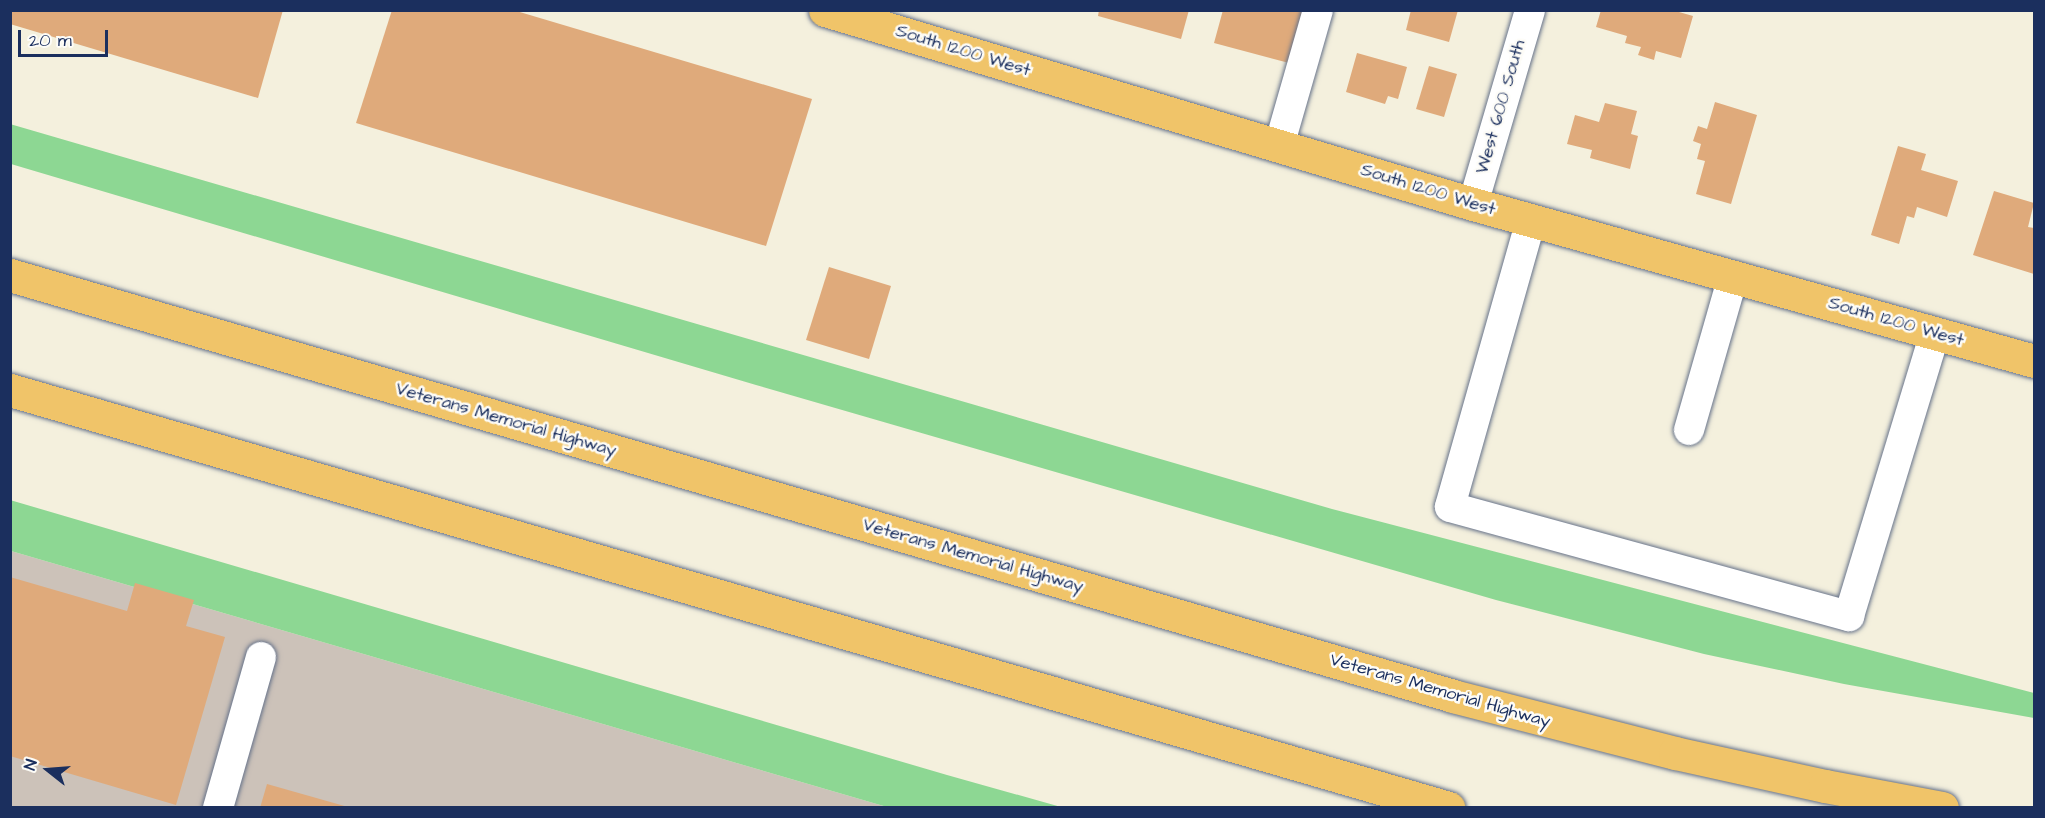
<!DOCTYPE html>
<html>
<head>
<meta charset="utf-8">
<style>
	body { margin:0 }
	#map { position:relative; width:2045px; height:818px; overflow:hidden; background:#f4f0dd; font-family:"Architects Daughter",sans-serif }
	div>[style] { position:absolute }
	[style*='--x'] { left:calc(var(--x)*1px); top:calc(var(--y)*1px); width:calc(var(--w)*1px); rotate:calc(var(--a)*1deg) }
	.industrial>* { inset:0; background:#ccc2b9 }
	.green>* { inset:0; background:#8dd793 }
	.building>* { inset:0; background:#dfaa7b }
	.roads { filter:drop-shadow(0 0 2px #67738a) drop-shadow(0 0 2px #67738a) }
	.minor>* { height:30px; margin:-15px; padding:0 15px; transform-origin:15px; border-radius:15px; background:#fff }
	.major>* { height:33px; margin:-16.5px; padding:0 16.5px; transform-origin:16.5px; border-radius:16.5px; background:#f0c469 }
	.highway>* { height:33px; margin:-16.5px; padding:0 16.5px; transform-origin:16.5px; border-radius:16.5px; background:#f0c469 }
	span { translate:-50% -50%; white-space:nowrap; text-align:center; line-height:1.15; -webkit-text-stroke:5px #fdfcf7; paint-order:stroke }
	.street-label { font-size:18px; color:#1b2f5e }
	.frame { position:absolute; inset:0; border:12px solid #1b2f5e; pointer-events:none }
	.north { position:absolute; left:18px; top:740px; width:60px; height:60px; -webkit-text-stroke:4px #fdfcf7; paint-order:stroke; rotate:287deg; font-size:16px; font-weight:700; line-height:24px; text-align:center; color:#1b2f5e }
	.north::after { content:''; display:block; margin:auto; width:21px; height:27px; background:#1b2f5e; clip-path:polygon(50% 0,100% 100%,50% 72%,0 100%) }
	.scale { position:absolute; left:18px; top:30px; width:90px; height:27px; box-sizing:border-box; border:3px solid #1b2f5e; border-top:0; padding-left:8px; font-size:18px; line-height:21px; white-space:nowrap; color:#1b2f5e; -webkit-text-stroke:4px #fdfcf7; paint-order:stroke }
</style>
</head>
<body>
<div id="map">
	<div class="industrial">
		<div style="clip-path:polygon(11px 551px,887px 807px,11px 807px)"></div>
	</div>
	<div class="green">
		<div style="clip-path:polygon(10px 124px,1332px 509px,2034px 693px,2034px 718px,1844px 684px,1704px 654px,1496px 600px,756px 385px,11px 164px)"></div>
		<div style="clip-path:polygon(10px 500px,947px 775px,1061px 807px,887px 807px,11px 551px)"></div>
	</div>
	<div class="building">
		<div style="clip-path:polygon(10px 10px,283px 10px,258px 98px,10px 24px)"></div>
		<div style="clip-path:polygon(392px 10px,513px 10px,812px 99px,766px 246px,356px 123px)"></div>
		<div style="clip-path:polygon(1099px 10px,1189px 10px,1181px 39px,1098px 16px)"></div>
		<div style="clip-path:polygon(1223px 10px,1303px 10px,1289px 63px,1214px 43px)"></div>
		<div style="clip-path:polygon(1411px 10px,1458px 10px,1449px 42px,1406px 30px)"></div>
		<div style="clip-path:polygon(1601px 10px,1672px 10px,1693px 16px,1681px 58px,1656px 51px,1654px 60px,1638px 55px,1641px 47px,1625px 43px,1627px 36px,1596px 27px)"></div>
		<div style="clip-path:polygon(1357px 53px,1407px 67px,1398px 99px,1388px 96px,1385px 104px,1346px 92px)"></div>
		<div style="clip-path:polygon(1429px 66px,1457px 74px,1444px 117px,1416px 109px)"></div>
		<div style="clip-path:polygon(1715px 102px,1757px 115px,1731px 204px,1696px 194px,1705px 161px,1697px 159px,1701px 144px,1693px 141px,1698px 126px,1707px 129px)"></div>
		<div style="clip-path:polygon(1605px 103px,1637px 111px,1631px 134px,1638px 136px,1630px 169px,1590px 158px,1592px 150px,1567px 144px,1575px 115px,1599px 122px)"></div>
		<div style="clip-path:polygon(1898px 146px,1926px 154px,1921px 170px,1958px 181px,1947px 217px,1917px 207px,1914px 218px,1907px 216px,1899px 244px,1871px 235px)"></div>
		<div style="clip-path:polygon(1994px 191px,2034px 203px,2028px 227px,2034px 228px,2034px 274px,1973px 255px)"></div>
		<div style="clip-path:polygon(829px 267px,891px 286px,869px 359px,806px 340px)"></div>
		<div style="clip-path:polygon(10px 577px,127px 611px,135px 583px,194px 600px,186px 626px,225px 637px,176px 805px,10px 756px)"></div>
		<div style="clip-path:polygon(267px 784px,348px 807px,348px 808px,260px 808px)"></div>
	</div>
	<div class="roads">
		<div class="minor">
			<div style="--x:1279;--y:146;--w:141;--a:-74"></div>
			<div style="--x:1473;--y:204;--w:202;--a:-73.6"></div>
			<div style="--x:1531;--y:220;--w:298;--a:105.8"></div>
			<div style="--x:1450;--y:507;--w:414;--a:15.3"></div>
			<div style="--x:1849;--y:616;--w:296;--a:-73.1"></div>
			<div style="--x:1689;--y:430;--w:159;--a:-74"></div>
			<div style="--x:218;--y:808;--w:157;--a:-74.1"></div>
		</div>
		<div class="major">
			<div style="--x:825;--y:10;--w:676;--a:16.67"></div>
			<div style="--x:1473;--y:204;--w:583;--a:15.63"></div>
		</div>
		<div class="highway">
			<div style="--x:10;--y:275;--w:1503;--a:16.26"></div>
			<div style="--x:1453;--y:696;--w:229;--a:14.4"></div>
			<div style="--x:1675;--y:753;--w:154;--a:12.4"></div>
			<div style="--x:1825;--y:786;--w:119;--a:10.6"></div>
			<div style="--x:10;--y:390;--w:1498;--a:16.2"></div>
		</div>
	</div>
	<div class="street-label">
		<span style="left:963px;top:51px;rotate:17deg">South 1200 West</span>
		<span style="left:1501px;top:107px;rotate:-74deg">West 600 South</span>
		<span style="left:1428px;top:190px;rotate:17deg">South 1200 West</span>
		<span style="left:1896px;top:322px;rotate:16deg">South 1200 West</span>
		<span style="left:506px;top:420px;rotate:16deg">Veterans Memorial Highway</span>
		<span style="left:973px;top:556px;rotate:16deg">Veterans Memorial Highway</span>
		<span style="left:1440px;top:691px;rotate:16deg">Veterans Memorial Highway</span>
	</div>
	<div class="frame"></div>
	<div class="north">N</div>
	<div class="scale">20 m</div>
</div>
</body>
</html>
